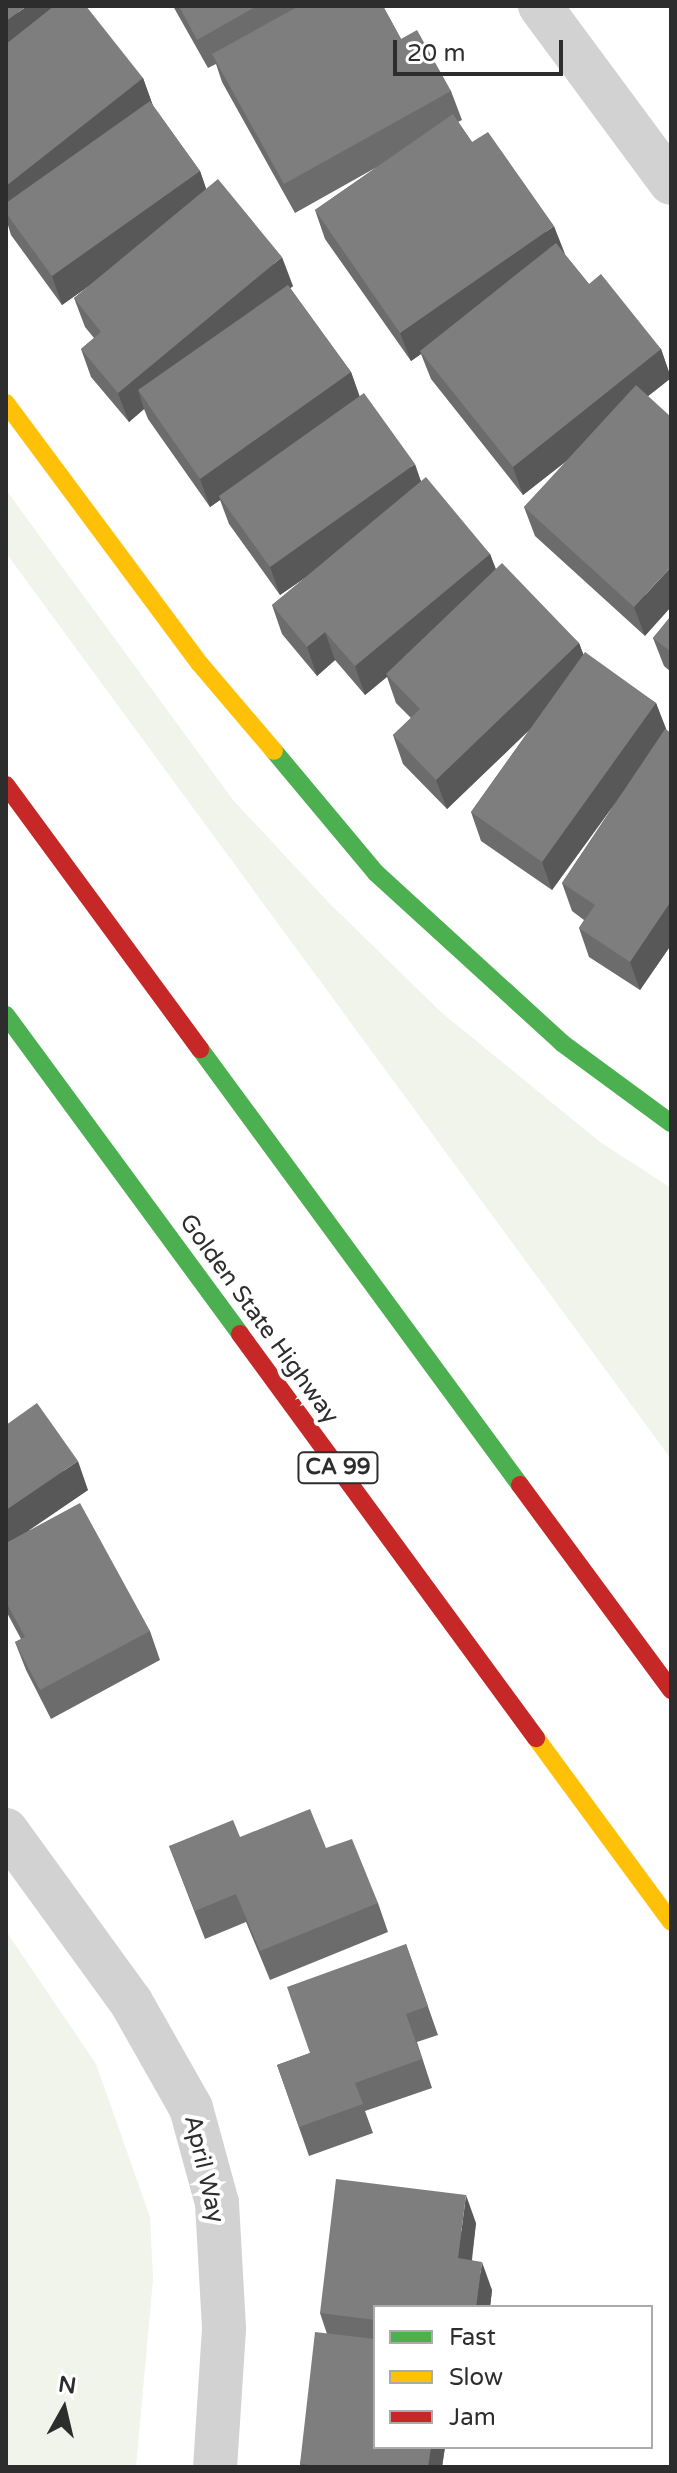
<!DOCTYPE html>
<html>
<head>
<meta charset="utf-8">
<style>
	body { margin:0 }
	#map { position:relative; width:677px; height:2473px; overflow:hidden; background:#fff; font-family:"Varela Round",sans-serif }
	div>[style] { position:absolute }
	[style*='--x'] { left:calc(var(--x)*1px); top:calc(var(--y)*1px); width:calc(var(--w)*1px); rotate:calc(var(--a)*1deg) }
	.green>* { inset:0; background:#f0f4eb }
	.street>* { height:44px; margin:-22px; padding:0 22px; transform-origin:22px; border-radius:22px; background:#d2d2d2 }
	.fast>* { height:18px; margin:-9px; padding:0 9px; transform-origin:9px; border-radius:9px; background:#4caf50 }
	.slow>* { height:18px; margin:-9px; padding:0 9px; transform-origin:9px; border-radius:9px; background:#ffc107 }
	.jam>* { height:18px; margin:-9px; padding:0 9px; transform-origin:9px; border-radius:9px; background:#c62828 }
	.wall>* { inset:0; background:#6c6c6c }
	.shaded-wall>* { inset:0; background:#585858 }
	.building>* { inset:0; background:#7e7e7e }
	span { translate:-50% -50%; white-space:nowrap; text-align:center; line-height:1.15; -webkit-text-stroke:8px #fff; paint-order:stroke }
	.shield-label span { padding:2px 6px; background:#fff; border:2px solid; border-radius:6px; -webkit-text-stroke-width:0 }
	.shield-label { font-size:22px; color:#2d2d2d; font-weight:700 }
	.street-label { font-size:24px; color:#2d2d2d }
	.frame { position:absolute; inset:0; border:8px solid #2d2d2d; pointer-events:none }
	.legend { position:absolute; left:373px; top:2305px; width:280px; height:144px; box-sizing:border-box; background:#fff; border:2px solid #ababab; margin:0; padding:10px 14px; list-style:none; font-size:24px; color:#2d2d2d }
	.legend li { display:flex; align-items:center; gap:16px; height:40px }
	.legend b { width:40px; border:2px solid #ababab }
	.north { position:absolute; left:24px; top:2369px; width:80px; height:80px; -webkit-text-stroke:6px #fff; paint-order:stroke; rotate:8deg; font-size:22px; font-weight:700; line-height:32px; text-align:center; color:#2d2d2d }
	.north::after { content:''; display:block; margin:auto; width:28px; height:36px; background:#2d2d2d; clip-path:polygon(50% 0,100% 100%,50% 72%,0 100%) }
	.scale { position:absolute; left:393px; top:40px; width:170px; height:36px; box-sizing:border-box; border:4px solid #2d2d2d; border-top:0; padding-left:10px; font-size:24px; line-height:28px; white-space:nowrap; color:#2d2d2d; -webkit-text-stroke:6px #fff; paint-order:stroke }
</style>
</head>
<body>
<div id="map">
	<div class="green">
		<div style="clip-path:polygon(6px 490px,233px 800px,330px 904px,441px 1012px,600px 1142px,671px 1188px,671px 1459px,6px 553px)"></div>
		<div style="clip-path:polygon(6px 1931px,96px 2064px,150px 2217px,153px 2279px,136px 2467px,6px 2467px)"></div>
	</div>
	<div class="street">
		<div style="--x:540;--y:6;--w:220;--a:53.5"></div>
		<div style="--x:6;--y:1830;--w:213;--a:54"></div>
		<div style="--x:131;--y:2002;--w:122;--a:60.5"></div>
		<div style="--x:191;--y:2108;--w:98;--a:74.7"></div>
		<div style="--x:217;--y:2203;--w:126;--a:86.8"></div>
		<div style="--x:224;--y:2329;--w:138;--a:93.7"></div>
	</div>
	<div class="fast">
		<div style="--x:274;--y:751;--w:159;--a:50.1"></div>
		<div style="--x:376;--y:873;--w:252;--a:42.4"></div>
		<div style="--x:562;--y:1043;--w:135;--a:36.3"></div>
		<div style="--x:6;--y:1015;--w:396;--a:53.7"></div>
		<div style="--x:200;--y:1049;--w:541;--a:53.72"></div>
	</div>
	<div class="slow">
		<div style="--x:6;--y:403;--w:325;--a:53.4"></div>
		<div style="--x:200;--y:664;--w:114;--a:49.6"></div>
		<div style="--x:536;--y:1738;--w:228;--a:53.7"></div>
	</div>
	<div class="jam">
		<div style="--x:6;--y:785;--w:328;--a:53.7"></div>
		<div style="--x:240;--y:1334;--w:501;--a:53.77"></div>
		<div style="--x:520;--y:1485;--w:255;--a:53.6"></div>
	</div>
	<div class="wall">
		<div style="clip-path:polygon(6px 6px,143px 78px,153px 106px,200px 171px,206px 189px,293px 286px,290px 288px,351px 372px,360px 397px,421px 481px,490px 554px,496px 569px,579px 643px,583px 654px,656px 703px,666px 730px,671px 733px,671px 945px,640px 990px,589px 957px,579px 928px,584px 920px,572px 911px,562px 883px,614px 805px,552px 890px,481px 841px,471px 812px,530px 729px,447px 809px,403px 764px,393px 735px,411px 718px,396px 703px,387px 677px,365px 695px,335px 660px,317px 676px,282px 634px,272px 605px,305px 578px,280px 595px,229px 524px,220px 500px,210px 507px,148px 419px,144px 409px,129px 422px,91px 377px,81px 349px,94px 338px,85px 327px,74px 298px,93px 283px,62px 305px,11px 235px,7px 222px,6px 223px)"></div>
		<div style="clip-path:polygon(173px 6px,383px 6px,401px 39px,451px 91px,462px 120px,458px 122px,472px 142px,589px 284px,661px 349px,671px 378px,648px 396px,645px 636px,535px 536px,524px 507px,568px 460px,523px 495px,431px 379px,421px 354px,411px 361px,325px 239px,315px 210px,377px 167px,295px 213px,222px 82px,216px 64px,208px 68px)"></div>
		<div style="clip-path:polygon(671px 616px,671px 672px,664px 666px,653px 638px)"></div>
		<div style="clip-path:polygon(6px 1425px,88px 1490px,29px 1530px,150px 1631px,160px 1660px,51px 1719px,26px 1670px,15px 1642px,21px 1639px,6px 1611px)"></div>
		<div style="clip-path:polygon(240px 1837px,326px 1848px,378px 1903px,388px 1932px,270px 1980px,246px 1922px,205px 1939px,169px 1846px)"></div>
		<div style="clip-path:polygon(406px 1944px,438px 2035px,417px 2042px,432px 2088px,365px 2111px,373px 2133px,309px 2156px,277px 2065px,310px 2053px)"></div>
		<div style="clip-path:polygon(476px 2223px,472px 2260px,492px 2290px,490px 2307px,375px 2307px,375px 2447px,445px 2447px,442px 2467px,301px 2467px,300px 2464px,327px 2334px,320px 2313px)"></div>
	</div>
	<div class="shaded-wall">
		<div style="clip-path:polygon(27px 6px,70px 6px,6px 57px,6px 21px)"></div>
		<div style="clip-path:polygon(143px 78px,153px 106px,6px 213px,6px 186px)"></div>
		<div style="clip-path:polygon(200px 171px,210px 200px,62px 305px,52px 276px)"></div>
		<div style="clip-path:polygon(554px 226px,565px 254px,420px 351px,421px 354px,411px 361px,400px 333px)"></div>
		<div style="clip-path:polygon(282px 257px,293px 286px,148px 405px,138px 390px,144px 409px,129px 422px,118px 393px)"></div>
		<div style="clip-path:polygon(661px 349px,671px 378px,523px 495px,513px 467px)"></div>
		<div style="clip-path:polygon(351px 372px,361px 401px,219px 496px,220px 500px,210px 507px,200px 479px)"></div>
		<div style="clip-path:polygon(415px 464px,425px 493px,280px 595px,270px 567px)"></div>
		<div style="clip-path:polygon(490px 554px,500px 582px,365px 695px,355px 666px)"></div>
		<div style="clip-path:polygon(671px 567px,671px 607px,645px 636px,634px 607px)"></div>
		<div style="clip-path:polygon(325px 632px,335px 660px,317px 676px,307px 647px)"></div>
		<div style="clip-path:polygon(579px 643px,590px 672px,447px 809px,436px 780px)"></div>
		<div style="clip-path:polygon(656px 703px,667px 731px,552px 890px,542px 862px)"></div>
		<div style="clip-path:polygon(671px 901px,671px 945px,640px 990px,630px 962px)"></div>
		<div style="clip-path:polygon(78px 1461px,88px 1490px,6px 1546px,6px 1510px)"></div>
		<div style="clip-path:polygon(466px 2195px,476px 2223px,468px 2287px,458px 2258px)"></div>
		<div style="clip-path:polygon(482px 2262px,492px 2290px,490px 2307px,476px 2307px)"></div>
		<div style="clip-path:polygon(431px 2447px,445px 2447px,442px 2467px,428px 2467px)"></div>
	</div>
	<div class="building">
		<div style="clip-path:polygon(6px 6px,27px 6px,6px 21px)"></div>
		<div style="clip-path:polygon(54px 6px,86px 6px,143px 78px,6px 186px,6px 44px)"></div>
		<div style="clip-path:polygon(179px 6px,257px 6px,197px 40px)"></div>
		<div style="clip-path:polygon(299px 6px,383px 6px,401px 39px,417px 30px,451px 91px,284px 184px,212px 54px)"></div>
		<div style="clip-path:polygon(150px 101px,200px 171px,52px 276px,6px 213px,6px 203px)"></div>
		<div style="clip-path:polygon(453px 114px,472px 142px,488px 132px,554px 226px,400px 333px,315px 210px)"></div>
		<div style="clip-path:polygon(218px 179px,282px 257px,118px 393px,81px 349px,101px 332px,74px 298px)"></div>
		<div style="clip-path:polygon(556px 243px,589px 284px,601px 274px,661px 349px,513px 467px,420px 351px)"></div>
		<div style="clip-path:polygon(288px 285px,351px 372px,200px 479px,138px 390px)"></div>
		<div style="clip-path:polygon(636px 385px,671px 417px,671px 567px,634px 607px,524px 507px)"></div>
		<div style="clip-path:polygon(364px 393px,415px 464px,270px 567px,219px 496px)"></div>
		<div style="clip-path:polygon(426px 477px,490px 554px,355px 666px,325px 632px,307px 647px,272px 605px)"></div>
		<div style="clip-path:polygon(502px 563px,579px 643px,436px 780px,393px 735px,420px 709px,386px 674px)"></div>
		<div style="clip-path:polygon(671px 616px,671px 652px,653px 638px)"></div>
		<div style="clip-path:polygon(585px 652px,656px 703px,542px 862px,471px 812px)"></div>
		<div style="clip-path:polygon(665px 729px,671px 733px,671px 901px,630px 962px,579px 928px,595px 905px,562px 883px)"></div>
		<div style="clip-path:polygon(37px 1403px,78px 1461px,6px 1510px,6px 1425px)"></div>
		<div style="clip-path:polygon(80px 1503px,150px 1631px,40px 1690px,15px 1642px,25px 1637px,6px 1602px,6px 1543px)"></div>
		<div style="clip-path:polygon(310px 1809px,326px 1848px,352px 1839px,378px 1903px,260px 1951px,236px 1894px,195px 1911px,169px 1846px,233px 1820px,240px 1837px)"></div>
		<div style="clip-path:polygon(406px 1944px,428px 2006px,406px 2014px,422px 2059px,355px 2083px,363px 2104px,299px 2127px,277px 2065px,310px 2053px,287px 1987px)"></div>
		<div style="clip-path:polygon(336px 2179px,466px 2195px,458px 2258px,482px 2262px,476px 2307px,375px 2307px,375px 2320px,320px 2313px)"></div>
		<div style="clip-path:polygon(315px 2332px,375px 2339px,375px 2447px,431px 2447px,428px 2467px,330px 2467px,300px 2464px)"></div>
	</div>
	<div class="shield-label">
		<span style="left:338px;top:1468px">CA 99</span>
	</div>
	<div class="street-label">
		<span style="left:259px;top:1319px;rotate:54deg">Golden State Highway</span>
		<span style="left:204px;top:2169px;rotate:77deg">April Way</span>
	</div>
	<div class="frame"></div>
	<ul class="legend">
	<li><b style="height:10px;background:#4caf50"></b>Fast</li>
	<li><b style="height:10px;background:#ffc107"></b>Slow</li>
	<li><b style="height:10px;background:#c62828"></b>Jam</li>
	</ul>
	<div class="north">N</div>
	<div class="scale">20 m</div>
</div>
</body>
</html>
